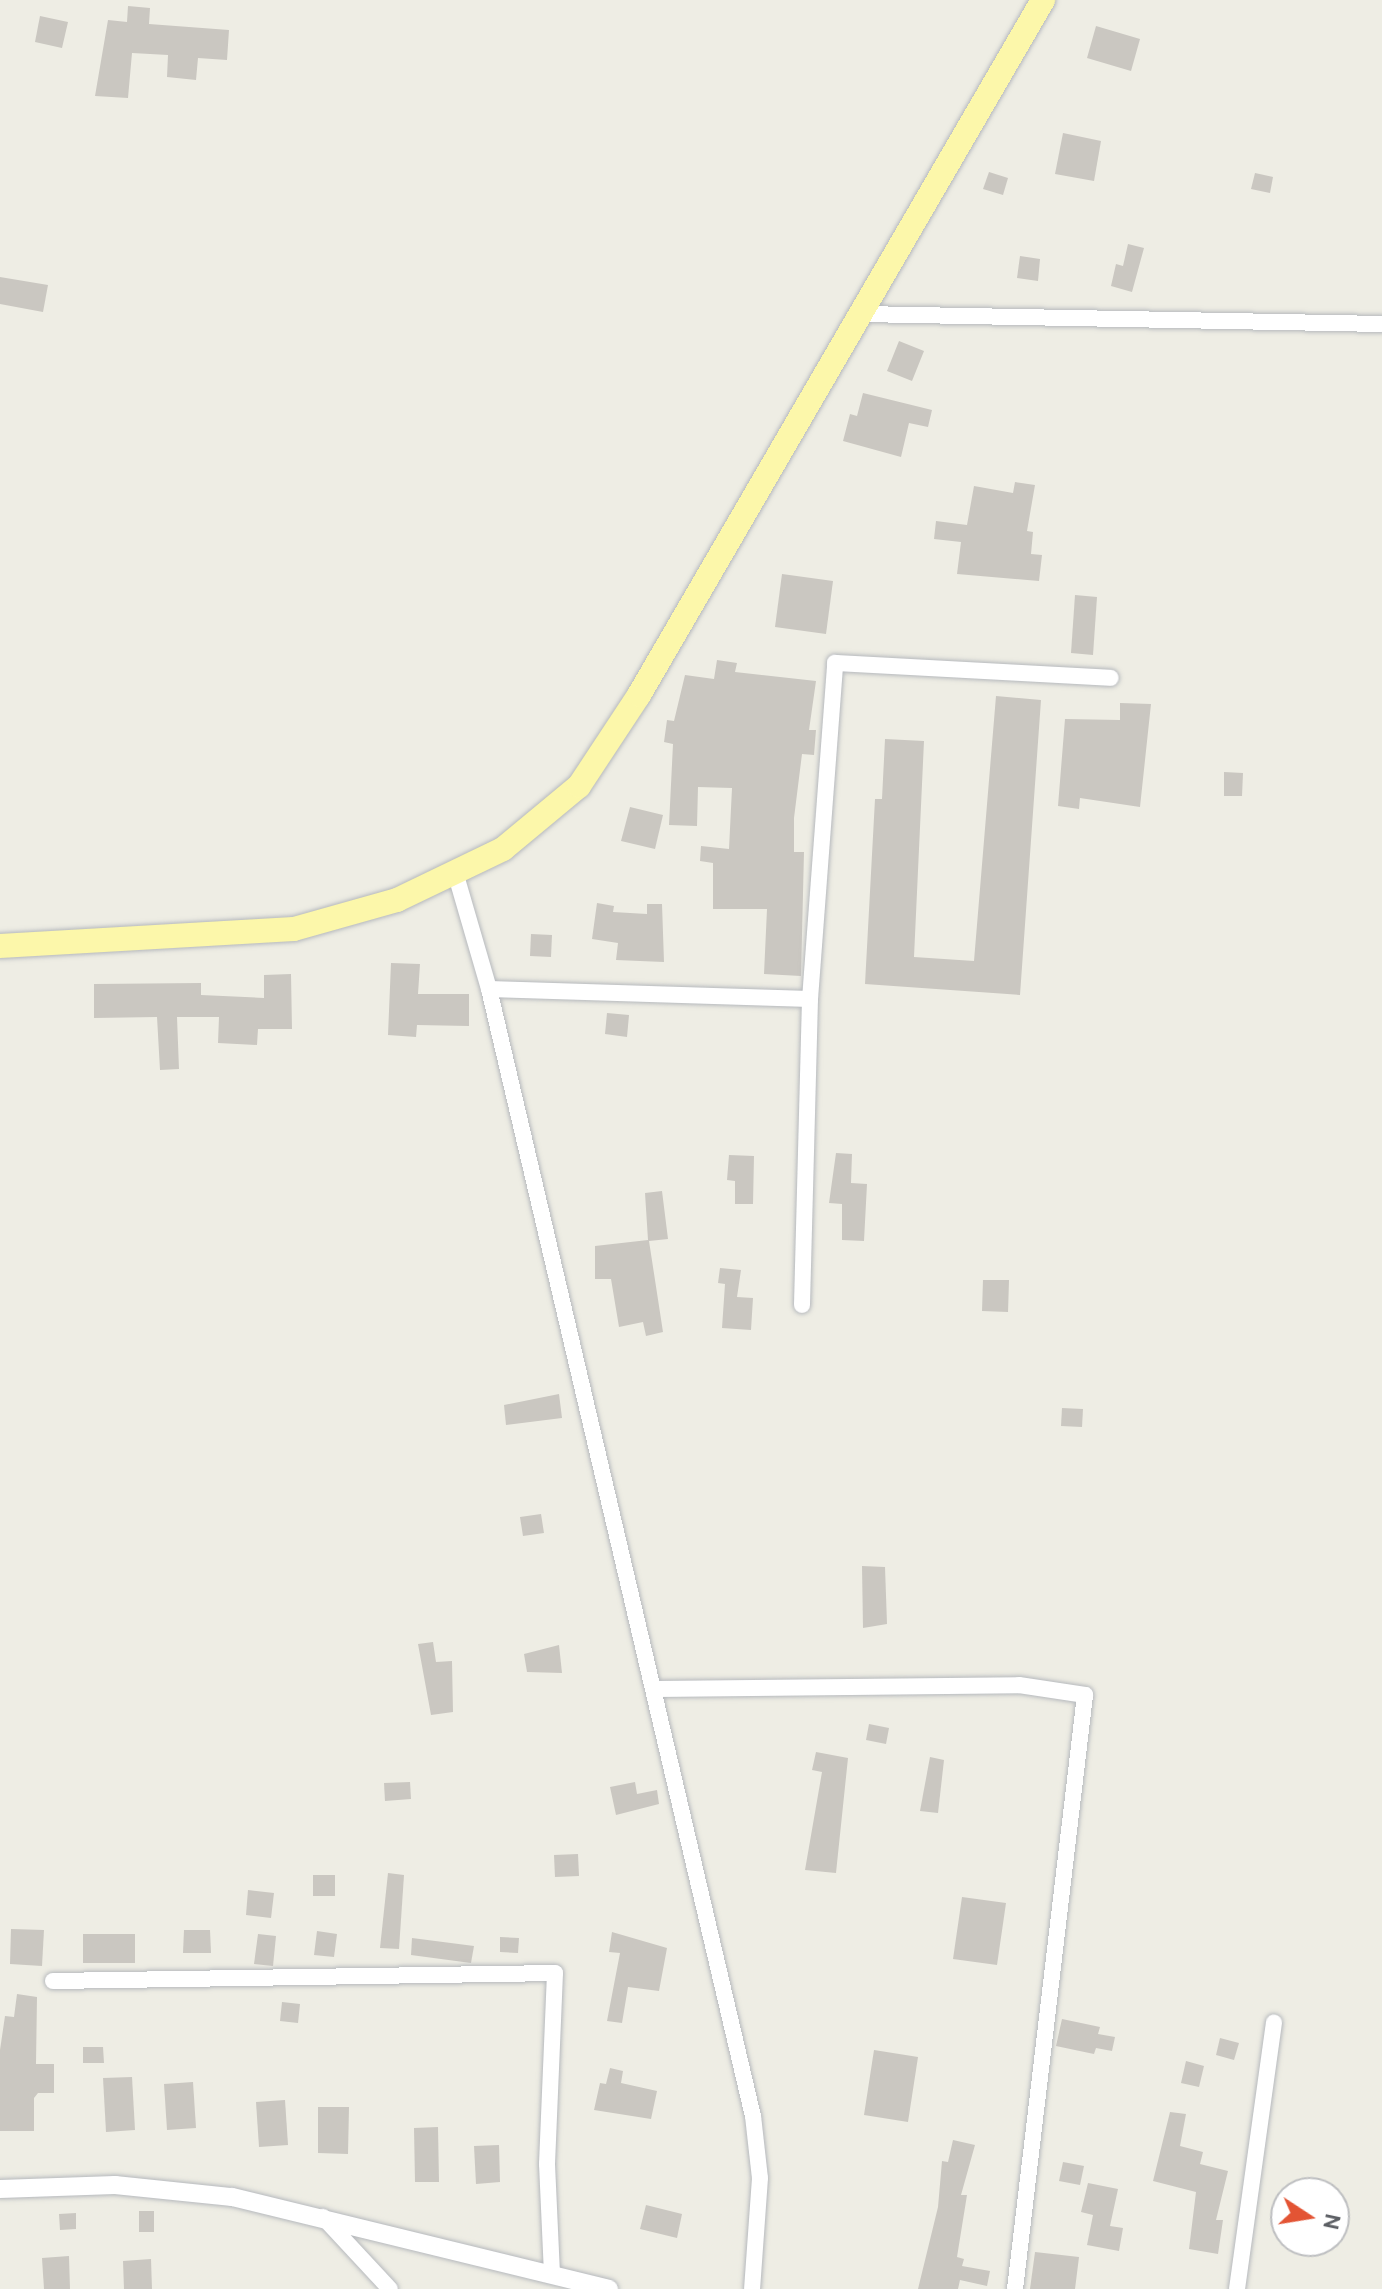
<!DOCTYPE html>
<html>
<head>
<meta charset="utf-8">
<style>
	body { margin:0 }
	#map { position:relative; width:1382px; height:2289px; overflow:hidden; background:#eeede4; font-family:Cabin,sans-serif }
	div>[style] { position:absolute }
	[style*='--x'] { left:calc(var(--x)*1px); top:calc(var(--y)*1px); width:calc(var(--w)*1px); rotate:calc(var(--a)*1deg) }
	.building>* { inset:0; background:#cac7c1 }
	.roads { filter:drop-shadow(0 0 2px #b6b9bd) drop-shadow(0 0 2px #b6b9bd) }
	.minor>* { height:16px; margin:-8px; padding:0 8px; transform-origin:8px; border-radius:8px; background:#fff }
	.tertiary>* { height:18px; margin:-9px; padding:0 9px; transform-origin:9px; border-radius:9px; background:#fff }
	.primary>* { height:24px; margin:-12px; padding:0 12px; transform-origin:12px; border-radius:12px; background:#fcf7aa }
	span { translate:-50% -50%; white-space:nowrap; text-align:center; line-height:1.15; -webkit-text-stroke:6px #fff; paint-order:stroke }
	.north { position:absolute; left:1270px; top:2177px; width:80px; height:80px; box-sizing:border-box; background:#fff; border:2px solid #bebfc1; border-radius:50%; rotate:102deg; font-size:22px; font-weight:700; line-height:32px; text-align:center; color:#5c5f64 }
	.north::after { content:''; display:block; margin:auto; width:28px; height:36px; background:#e35434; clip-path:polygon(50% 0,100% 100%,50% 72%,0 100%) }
</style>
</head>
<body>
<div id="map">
	<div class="building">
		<div style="clip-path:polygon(128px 6px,150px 8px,149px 24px,229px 30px,227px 60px,198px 58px,196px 80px,167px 77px,168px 55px,132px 53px,128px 98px,95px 96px,108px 20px,127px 22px)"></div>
		<div style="clip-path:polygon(40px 16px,68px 22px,62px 48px,35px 42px)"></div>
		<div style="clip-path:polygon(1096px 26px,1140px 39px,1131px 71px,1087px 58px)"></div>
		<div style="clip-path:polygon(1063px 133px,1101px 141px,1094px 181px,1055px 174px)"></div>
		<div style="clip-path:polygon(989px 172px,1008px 178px,1003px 195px,983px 189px)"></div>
		<div style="clip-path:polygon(1255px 173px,1273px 177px,1270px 193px,1251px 189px)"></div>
		<div style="clip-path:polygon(1128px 244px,1144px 248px,1132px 292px,1111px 286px,1116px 264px,1123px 266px)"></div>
		<div style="clip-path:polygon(1020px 256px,1040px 259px,1038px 281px,1017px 278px)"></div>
		<div style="clip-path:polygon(0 277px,48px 285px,43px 312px,0 304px)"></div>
		<div style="clip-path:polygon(899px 341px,924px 351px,912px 381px,887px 371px)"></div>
		<div style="clip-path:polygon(863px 393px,932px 410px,928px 427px,909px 423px,901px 457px,843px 441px,850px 414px,857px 416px)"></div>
		<div style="clip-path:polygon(1015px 482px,1035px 485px,1027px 531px,1033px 532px,1031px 554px,1042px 555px,1039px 581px,957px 574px,961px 542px,934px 539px,936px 521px,967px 525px,974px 486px,1013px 493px)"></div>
		<div style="clip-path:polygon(782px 574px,833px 581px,826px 634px,775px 627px)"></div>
		<div style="clip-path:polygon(1075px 595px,1097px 597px,1093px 655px,1071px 653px)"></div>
		<div style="clip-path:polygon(717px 660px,737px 663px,735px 672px,816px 681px,809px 730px,816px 730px,814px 755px,802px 754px,794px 818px,794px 852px,804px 852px,801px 976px,764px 974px,767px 909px,713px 909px,713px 863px,700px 861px,701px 846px,729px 849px,732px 788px,698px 787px,697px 826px,669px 825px,673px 744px,664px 742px,667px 720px,674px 721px,685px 675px,714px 679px)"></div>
		<div style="clip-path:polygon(996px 696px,1041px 700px,1020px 995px,865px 984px,875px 799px,882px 799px,885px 739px,924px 741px,914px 957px,974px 961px)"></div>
		<div style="clip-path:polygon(1120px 703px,1151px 704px,1140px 807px,1080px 798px,1079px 809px,1058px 806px,1065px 719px,1120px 720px)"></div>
		<div style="clip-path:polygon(1224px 772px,1243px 773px,1242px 796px,1224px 796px)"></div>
		<div style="clip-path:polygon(630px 807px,663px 815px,655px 849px,621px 841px)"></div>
		<div style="clip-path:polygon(597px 903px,614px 906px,613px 912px,647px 914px,647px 904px,662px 904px,664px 962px,616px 960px,618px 943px,592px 939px)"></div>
		<div style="clip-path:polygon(531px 934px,552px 935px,551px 957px,530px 956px)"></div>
		<div style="clip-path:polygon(391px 963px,420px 964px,418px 994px,469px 994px,469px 1026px,417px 1025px,416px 1037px,388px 1035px)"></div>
		<div style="clip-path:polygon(291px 974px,292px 1029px,258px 1029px,257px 1045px,218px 1043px,219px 1017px,177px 1017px,179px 1069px,160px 1070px,157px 1017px,94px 1018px,94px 984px,201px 983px,201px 995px,264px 998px,264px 975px)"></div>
		<div style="clip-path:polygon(607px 1013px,629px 1015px,627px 1037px,605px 1034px)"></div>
		<div style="clip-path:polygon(836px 1153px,852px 1154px,851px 1183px,867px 1184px,864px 1241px,842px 1240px,842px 1204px,829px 1203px)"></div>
		<div style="clip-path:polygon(729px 1155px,754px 1156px,753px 1204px,735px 1204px,735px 1181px,727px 1180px)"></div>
		<div style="clip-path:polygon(662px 1191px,668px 1239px,649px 1241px,663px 1332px,646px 1336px,643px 1322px,619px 1327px,611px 1279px,595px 1279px,595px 1246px,648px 1240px,645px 1193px)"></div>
		<div style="clip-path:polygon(720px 1268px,741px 1270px,737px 1297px,753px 1298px,751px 1330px,722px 1328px,725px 1284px,718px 1283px)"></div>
		<div style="clip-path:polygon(983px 1280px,1009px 1280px,1008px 1312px,982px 1311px)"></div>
		<div style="clip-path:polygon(559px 1394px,562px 1418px,506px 1425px,504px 1405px)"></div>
		<div style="clip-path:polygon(1062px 1408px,1083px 1409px,1082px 1427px,1061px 1426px)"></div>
		<div style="clip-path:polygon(541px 1514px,544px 1533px,523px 1536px,520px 1517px)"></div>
		<div style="clip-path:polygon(862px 1566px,885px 1567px,887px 1624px,863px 1628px)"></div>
		<div style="clip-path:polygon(433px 1642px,436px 1662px,452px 1661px,453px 1712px,431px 1715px,418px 1644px)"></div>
		<div style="clip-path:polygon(559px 1645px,562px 1673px,527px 1672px,524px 1654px)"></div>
		<div style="clip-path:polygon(869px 1724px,889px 1728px,886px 1744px,866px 1740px)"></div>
		<div style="clip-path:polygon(816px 1752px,848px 1758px,836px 1873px,805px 1870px,822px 1772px,812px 1770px)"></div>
		<div style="clip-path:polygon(930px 1757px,944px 1760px,938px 1813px,920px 1811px)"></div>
		<div style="clip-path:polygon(410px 1782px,411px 1799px,385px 1801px,384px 1783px)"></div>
		<div style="clip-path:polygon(635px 1782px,637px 1794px,657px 1790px,659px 1804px,616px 1815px,610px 1787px)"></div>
		<div style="clip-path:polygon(578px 1854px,579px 1876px,555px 1877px,554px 1855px)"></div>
		<div style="clip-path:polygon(388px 1873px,404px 1875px,399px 1949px,380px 1948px)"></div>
		<div style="clip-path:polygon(313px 1875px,335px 1875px,335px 1896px,313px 1896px)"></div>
		<div style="clip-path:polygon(248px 1890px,274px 1893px,271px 1918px,246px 1915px)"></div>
		<div style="clip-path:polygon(962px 1897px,1006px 1903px,997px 1965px,953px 1959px)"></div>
		<div style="clip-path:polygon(11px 1929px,44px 1930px,42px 1966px,10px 1964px)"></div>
		<div style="clip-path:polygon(184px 1930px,210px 1930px,211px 1953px,183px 1953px)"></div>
		<div style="clip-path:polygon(317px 1931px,337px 1934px,334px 1957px,314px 1955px)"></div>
		<div style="clip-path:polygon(612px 1932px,667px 1948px,659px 1991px,628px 1987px,622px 2023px,607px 2021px,620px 1953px,609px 1952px)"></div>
		<div style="clip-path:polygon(83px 1934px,135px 1934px,135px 1963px,83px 1963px)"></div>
		<div style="clip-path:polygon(258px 1934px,276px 1936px,273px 1966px,254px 1964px)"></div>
		<div style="clip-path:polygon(500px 1937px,519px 1938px,518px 1953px,500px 1952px)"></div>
		<div style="clip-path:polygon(412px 1938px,474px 1946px,471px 1963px,411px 1955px)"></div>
		<div style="clip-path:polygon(17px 1994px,37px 1997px,36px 2064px,54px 2064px,54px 2093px,38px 2093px,34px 2098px,34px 2131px,0 2131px,0 2050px,5px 2016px,14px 2017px)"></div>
		<div style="clip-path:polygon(282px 2002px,300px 2004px,298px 2023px,280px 2021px)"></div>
		<div style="clip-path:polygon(1062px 2019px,1100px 2027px,1098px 2034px,1115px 2037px,1112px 2051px,1096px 2048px,1094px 2054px,1056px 2046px)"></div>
		<div style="clip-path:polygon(1220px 2038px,1239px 2043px,1234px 2060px,1216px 2055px)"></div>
		<div style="clip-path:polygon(83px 2047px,103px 2047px,104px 2063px,83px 2063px)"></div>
		<div style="clip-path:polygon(874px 2050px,918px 2057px,908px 2122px,864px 2115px)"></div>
		<div style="clip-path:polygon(1186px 2061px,1204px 2066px,1199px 2087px,1181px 2083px)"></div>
		<div style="clip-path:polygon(610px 2068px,623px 2071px,621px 2083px,657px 2091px,651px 2119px,594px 2110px,600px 2083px,606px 2084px)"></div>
		<div style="clip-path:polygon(132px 2077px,135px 2130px,106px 2132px,103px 2078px)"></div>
		<div style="clip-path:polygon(193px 2082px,196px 2128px,167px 2130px,164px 2084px)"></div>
		<div style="clip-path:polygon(285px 2100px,288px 2145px,259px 2147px,256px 2102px)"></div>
		<div style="clip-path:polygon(318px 2107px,349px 2107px,348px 2154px,318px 2153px)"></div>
		<div style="clip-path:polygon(1170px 2112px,1186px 2114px,1180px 2146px,1203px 2152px,1200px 2164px,1228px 2171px,1216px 2220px,1223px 2220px,1218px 2254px,1189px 2249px,1196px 2192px,1153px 2181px)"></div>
		<div style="clip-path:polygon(438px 2127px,439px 2182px,415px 2182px,414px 2128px)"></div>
		<div style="clip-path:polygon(953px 2140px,975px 2145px,961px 2195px,967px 2195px,957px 2257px,964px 2259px,962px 2266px,990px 2271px,987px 2286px,960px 2280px,958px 2289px,918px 2289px,938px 2207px,942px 2161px,948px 2162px)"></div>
		<div style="clip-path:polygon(499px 2145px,500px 2182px,476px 2184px,474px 2146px)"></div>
		<div style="clip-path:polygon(1063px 2162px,1084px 2166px,1080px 2185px,1059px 2181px)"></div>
		<div style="clip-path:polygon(1088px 2183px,1118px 2189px,1110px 2226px,1123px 2228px,1119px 2251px,1087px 2245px,1093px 2215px,1081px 2212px)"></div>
		<div style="clip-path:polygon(646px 2205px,682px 2214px,677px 2238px,640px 2229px)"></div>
		<div style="clip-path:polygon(139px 2211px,154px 2211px,154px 2232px,139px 2232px)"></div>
		<div style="clip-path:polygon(76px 2213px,76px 2229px,60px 2230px,59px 2214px)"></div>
		<div style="clip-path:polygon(1035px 2252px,1079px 2257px,1075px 2289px,1030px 2289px)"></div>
		<div style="clip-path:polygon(69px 2256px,70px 2289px,44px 2289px,42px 2258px)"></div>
		<div style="clip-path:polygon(151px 2259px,152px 2289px,124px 2289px,123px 2261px)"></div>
	</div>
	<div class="roads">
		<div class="minor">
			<div style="--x:862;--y:314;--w:520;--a:1.1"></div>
			<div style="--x:455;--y:872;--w:122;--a:73.8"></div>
			<div style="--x:489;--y:989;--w:1158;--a:76.82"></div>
			<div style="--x:753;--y:2116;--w:62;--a:83.6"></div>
			<div style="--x:760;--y:2178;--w:111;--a:94.1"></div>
			<div style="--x:489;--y:989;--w:321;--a:1.8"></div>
			<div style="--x:810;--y:999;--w:306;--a:91.5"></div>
			<div style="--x:810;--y:999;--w:337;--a:-85.7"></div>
			<div style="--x:835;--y:663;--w:276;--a:3.1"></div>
			<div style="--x:656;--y:1689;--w:363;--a:-0.6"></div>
			<div style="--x:1019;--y:1685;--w:67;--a:8.6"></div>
			<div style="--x:1085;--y:1695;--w:598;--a:96.72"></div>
			<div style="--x:53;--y:1981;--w:502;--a:-0.91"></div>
			<div style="--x:555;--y:1973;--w:191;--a:92.4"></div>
			<div style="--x:547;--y:2164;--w:110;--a:87.4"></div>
			<div style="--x:323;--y:2217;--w:98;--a:47.1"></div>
			<div style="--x:1237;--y:2289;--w:269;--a:-82.1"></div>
		</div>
		<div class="tertiary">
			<div style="--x:0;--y:2189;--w:115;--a:-2"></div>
			<div style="--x:115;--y:2185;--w:118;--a:5.9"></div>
			<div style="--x:232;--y:2197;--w:388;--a:13.7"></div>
		</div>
		<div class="primary">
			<div style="--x:0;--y:946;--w:294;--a:-3.3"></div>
			<div style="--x:294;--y:929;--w:107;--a:-15.7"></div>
			<div style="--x:397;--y:900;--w:118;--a:-25.7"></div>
			<div style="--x:503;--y:849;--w:99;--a:-39.7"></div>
			<div style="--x:579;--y:786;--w:109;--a:-56.6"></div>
			<div style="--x:639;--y:695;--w:804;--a:-59.83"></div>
		</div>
	</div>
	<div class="north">N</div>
</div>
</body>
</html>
